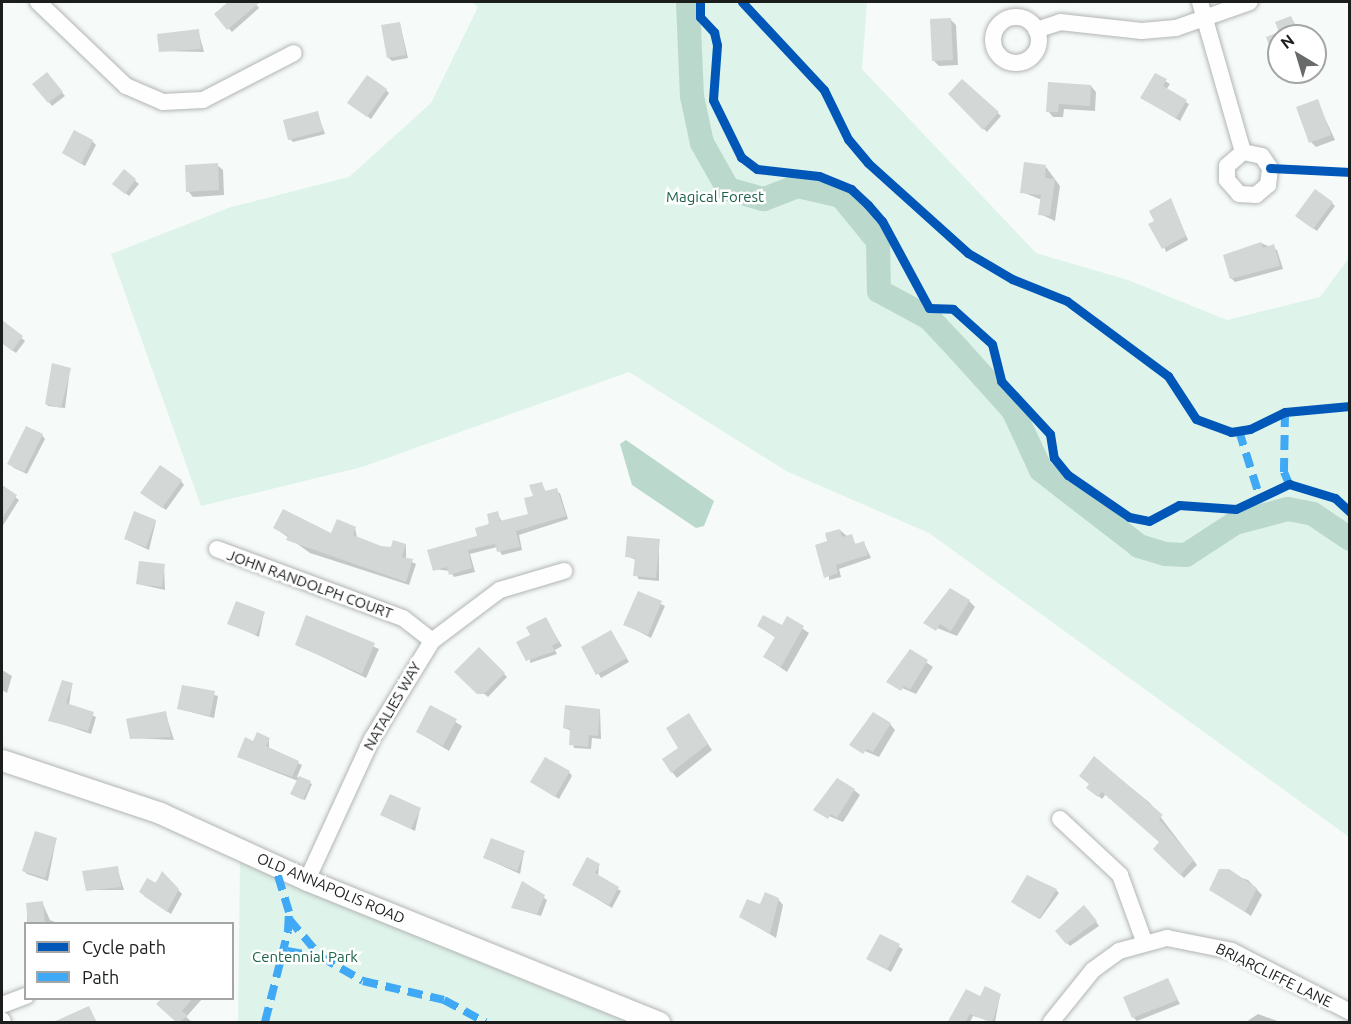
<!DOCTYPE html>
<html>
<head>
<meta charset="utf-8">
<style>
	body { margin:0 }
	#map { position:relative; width:1351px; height:1024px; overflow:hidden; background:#f6fbf9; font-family:Ubuntu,sans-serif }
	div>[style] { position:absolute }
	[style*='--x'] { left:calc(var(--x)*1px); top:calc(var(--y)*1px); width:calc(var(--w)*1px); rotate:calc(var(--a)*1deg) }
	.green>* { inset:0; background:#def3ea }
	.water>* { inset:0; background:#bbd8cc }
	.shadow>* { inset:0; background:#0003 }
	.river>* { height:24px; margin:-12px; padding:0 12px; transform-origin:12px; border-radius:12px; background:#bbd8cc }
	.building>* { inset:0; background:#d3d7d6 }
	.roads { filter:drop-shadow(0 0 2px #b2b5b4) drop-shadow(0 0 2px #b2b5b4) }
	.minor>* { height:16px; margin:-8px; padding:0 8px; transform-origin:8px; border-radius:8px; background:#fefefe }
	.minor>.ring { margin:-8px; padding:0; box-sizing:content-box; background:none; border:16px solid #fefefe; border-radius:50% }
	.tertiary>* { height:21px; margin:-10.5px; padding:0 10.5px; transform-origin:10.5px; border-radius:10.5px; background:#fefefe }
	.quiet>* { height:8px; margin-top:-4px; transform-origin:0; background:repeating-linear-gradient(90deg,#3fa9f5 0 15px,transparent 0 23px) }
	.cycleway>* { height:9px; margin:-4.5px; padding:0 4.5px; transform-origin:4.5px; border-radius:4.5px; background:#0057b8 }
	span { translate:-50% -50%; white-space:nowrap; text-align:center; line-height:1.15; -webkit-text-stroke:5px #fff; paint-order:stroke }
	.park-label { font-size:15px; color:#1e624b }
	.street-label { font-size:15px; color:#1b1e1d }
	.frame { position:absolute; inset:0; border:3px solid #1b1e1d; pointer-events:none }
	.legend { position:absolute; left:24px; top:922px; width:210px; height:78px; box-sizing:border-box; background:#fff; border:2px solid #a4a5a5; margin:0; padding:8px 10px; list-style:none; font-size:18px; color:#1b1e1d }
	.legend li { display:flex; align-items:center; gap:12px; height:30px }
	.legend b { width:30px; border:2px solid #a4a5a5 }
	.north { position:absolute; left:1267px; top:24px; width:60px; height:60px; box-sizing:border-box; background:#fff; border:2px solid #a4a5a5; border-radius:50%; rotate:322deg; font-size:16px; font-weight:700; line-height:24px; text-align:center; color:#1b1e1d }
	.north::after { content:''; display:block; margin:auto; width:21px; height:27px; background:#686b6a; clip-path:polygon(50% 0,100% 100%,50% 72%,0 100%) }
</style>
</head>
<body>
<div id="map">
	<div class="green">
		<div style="clip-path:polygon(471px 2px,867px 2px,862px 69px,1036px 253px,1128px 280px,1227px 320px,1320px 297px,1349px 258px,1349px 837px,929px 533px,786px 471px,629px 372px,362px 467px,201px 506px,111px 254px,231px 207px,349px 177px,431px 103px,478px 7px)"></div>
		<div style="clip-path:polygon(240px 860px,642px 1022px,238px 1022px)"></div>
	</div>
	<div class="water">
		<div style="clip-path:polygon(626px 440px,714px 501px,704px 526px,696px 528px,632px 485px,620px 444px)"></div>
	</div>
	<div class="shadow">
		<div style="clip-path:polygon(230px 2px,254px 2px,259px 8px,232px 32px,216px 14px)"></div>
		<div style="clip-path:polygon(1291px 17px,1302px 36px,1279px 36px,1279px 67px,1268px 38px,1281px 33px)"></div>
		<div style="clip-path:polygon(950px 19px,956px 25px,958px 65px,939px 66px,933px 60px)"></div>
		<div style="clip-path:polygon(400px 24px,408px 58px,392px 61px,388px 57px)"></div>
		<div style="clip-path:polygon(198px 30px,204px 52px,161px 51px)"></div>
		<div style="clip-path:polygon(1281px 72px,1299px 72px,1286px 77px)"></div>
		<div style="clip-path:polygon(1155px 75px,1170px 84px,1166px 90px,1189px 104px,1180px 121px,1142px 98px)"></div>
		<div style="clip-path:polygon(50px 78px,65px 96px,52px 106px,35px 84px)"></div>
		<div style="clip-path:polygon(962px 81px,1001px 116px,987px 132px,950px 94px)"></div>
		<div style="clip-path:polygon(1049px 84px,1091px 86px,1096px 92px,1095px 111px,1064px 109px,1063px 117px,1053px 117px,1048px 111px)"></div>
		<div style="clip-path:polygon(386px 90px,389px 93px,371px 119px,353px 106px)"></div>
		<div style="clip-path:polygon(1317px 101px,1335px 140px,1316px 147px,1311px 142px)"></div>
		<div style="clip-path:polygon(317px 112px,325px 134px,293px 142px,290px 139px)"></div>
		<div style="clip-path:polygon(92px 141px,96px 145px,85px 166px,63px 153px)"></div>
		<div style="clip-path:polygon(217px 165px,223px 170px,224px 195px,193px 197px,188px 191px)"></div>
		<div style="clip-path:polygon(1046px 167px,1060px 186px,1055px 221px,1040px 214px,1042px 200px,1022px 192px)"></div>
		<div style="clip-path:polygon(124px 171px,139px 184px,129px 196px,117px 187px)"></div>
		<div style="clip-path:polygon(1171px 200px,1188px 240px,1166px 252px,1156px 222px)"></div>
		<div style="clip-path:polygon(1332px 203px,1335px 206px,1317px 231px,1300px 219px)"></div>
		<div style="clip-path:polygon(1261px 243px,1277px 250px,1283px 269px,1235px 282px,1231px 278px)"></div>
		<div style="clip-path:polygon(2px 322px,25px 341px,16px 353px,2px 343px)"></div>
		<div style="clip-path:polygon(70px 369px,65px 408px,48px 406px,46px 404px)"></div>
		<div style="clip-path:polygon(42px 435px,45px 439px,27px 474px,14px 468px,10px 464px)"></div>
		<div style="clip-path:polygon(181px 481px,184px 485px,166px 510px,146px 496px)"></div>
		<div style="clip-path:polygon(541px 483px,546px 492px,560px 493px,568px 519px,519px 535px,522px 550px,502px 555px,497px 547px,470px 554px,475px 572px,454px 577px,450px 571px,434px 569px,479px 537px,497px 512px,502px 522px,530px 515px)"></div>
		<div style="clip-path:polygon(2px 487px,19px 500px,2px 527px)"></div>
		<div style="clip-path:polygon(156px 521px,149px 550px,125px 539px)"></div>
		<div style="clip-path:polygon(275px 528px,332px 535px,355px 528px,357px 537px,381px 548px,406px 545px,406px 559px,416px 564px,409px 585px,310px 553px)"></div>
		<div style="clip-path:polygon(840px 530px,857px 545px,864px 543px,871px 558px,839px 569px,841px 577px,829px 580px,829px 542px)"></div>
		<div style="clip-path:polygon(659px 541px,659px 581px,638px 579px,636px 560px,627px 556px)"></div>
		<div style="clip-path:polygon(164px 566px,165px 590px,138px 584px)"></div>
		<div style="clip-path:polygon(639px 593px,665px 606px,651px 638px,625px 624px)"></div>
		<div style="clip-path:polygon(969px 601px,975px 607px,957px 636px,925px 623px)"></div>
		<div style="clip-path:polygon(264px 613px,259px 637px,229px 623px)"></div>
		<div style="clip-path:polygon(307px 617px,379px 649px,366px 678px,296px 644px)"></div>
		<div style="clip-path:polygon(545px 618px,562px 646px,555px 650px,557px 654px,530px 663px,532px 636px)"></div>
		<div style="clip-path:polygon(787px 618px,809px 633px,787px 672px,765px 657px,776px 638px,759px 626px,782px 627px)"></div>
		<div style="clip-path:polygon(611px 632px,629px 662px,601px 678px,583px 647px)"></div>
		<div style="clip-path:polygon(479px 649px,507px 677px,488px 697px,457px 672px)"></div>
		<div style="clip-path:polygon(910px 651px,933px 667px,916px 694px,888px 682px)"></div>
		<div style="clip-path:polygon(2px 670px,12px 676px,7px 693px,2px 690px)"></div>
		<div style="clip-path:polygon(72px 685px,69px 705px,96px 717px,91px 734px,50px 720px)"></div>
		<div style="clip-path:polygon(183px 686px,218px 696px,214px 718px,179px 709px)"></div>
		<div style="clip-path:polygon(430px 707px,462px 726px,449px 751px,418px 732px)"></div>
		<div style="clip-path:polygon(600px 710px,601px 739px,592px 738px,591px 749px,574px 748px,572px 731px,564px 728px)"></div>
		<div style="clip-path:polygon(165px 712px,174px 740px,132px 738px)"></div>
		<div style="clip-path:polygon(689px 715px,712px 750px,677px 778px,672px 772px)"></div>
		<div style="clip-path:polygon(890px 724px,895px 730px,879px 757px,851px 745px)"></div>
		<div style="clip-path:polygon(269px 739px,269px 749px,302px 765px,297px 777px,312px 784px,305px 800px,293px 795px,298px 781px,238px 757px)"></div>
		<div style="clip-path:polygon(1094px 758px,1150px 803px,1197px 865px,1184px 878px,1155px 849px,1161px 842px,1106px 794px,1102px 799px,1092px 791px)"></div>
		<div style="clip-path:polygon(569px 772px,572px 776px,559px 799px,532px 782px)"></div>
		<div style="clip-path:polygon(854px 790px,860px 795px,843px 822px,815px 810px)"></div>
		<div style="clip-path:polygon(420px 809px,415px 831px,382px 815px)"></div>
		<div style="clip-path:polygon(56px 840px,48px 881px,27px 874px,24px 871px)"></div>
		<div style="clip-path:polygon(524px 852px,520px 874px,485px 858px)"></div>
		<div style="clip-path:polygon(599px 865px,598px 877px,621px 891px,612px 908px,574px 885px)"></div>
		<div style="clip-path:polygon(117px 868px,124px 890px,87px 890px)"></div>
		<div style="clip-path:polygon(1220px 871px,1248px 880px,1262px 895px,1251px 916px,1211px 889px)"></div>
		<div style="clip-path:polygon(163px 874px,182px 894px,171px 914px,144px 896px)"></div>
		<div style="clip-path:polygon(523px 883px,547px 900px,541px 916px,513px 908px)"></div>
		<div style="clip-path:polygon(1056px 890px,1059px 893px,1040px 919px,1016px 905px)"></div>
		<div style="clip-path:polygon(778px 899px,783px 905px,776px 938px,741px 917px)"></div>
		<div style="clip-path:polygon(42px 902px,50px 920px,60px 924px,27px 924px,27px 904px)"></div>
		<div style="clip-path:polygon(1088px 910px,1099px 926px,1070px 946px,1067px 943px)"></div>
		<div style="clip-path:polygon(880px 936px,903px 949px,891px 972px,868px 959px)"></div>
		<div style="clip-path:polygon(1167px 980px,1180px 1004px,1137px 1021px,1133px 1017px)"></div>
		<div style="clip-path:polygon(1000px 995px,995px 1022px,973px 1016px,970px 1022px,949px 1022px,980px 998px)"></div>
		<div style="clip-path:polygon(163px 998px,203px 998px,186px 1017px,192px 1022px,179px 1022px,158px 1004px)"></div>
		<div style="clip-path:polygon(1258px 1014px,1280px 1022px,1246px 1022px)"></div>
	</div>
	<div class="river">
		<div style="--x:688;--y:2;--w:94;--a:87.6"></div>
		<div style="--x:692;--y:96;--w:48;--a:78"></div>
		<div style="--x:702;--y:143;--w:53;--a:60.5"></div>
		<div style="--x:728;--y:189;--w:37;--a:16"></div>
		<div style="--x:764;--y:199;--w:36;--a:-21"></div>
		<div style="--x:798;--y:186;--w:44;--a:13.1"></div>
		<div style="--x:841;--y:196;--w:58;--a:50.6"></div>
		<div style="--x:878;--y:241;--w:50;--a:88.9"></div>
		<div style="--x:879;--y:291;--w:57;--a:28.4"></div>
		<div style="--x:929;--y:318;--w:44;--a:46.8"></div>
		<div style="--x:959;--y:350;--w:81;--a:48"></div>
		<div style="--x:1013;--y:410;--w:66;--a:65"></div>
		<div style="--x:1041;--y:470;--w:29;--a:38"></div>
		<div style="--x:1064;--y:488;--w:95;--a:37.7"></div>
		<div style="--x:1139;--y:546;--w:27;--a:17"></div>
		<div style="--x:1165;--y:554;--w:21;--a:3"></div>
		<div style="--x:1186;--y:555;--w:59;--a:-33.1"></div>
		<div style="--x:1235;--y:523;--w:55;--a:-14.8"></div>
		<div style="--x:1288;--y:509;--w:25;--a:11"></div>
		<div style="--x:1313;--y:514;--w:45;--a:34"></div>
	</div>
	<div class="building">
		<div style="clip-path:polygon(228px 2px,260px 2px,227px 30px,214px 14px)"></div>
		<div style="clip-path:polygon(1291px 16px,1299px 36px,1279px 33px,1278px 69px,1266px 37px,1279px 32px,1275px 22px)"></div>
		<div style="clip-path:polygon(951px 18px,953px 60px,932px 61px,930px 19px)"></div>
		<div style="clip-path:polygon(400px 22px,406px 55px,387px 58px,381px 25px)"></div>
		<div style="clip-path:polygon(199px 29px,201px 49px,159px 52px,157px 34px)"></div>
		<div style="clip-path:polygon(47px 72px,63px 92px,48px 103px,32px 84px)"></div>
		<div style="clip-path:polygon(1155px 73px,1167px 79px,1163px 86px,1187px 100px,1176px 118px,1140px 98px)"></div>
		<div style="clip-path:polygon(367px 75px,387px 89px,367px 117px,347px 103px)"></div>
		<div style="clip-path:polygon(962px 79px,999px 112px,983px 130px,948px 94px)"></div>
		<div style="clip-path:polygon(1048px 82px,1091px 85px,1090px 106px,1059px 104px,1058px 112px,1046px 112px)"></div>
		<div style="clip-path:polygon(1318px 99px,1331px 135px,1309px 143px,1296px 107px)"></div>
		<div style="clip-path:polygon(318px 111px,323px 131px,288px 140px,283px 120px)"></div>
		<div style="clip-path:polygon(74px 130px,93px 140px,81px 164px,62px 153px)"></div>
		<div style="clip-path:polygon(1024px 162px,1046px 165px,1045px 178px,1055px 179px,1050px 216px,1038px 215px,1041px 195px,1020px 193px)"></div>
		<div style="clip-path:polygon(218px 163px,219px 190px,186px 192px,185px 165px)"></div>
		<div style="clip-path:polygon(124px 169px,136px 179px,125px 194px,112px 184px)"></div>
		<div style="clip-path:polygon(1315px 189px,1333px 202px,1313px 229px,1295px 216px)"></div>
		<div style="clip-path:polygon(1171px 198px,1186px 236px,1162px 249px,1148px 224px,1154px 221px,1149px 211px)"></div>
		<div style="clip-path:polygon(1261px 242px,1263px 248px,1274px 244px,1280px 266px,1230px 279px,1223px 255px)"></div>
		<div style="clip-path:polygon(2px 320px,23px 336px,12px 351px,2px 343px)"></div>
		<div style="clip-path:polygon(52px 363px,71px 368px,61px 408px,45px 404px)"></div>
		<div style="clip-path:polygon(26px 426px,43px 434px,24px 472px,7px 464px)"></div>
		<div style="clip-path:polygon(160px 465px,182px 480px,162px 508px,140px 493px)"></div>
		<div style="clip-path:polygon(542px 482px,545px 491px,557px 488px,566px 516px,516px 531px,520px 547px,497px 552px,495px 544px,468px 550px,472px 568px,449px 575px,447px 567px,433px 571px,427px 550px,477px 536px,475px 528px,489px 524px,487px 514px,498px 511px,500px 521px,528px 514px,524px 498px,533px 496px,529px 485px)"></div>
		<div style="clip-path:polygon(2px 485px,17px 495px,2px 519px)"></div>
		<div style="clip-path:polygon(283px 509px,331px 533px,337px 519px,356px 527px,353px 535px,381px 546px,391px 547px,393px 540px,406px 544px,402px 557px,413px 559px,406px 582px,286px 540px,288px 536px,273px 528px)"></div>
		<div style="clip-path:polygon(134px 511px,156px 520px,146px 547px,124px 539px)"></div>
		<div style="clip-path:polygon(840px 529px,842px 537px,852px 534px,855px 544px,864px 541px,868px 555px,836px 565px,838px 573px,824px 578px,815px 545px,827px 541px,825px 533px)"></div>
		<div style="clip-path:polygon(627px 536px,660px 539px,656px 578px,633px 576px,635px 558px,625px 557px)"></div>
		<div style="clip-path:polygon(139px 561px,165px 564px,162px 587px,136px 584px)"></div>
		<div style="clip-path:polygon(950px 588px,970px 600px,951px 631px,940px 624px,936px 631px,923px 623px)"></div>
		<div style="clip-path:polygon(638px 591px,662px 601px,648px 635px,623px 625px)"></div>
		<div style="clip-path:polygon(236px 601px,265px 612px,256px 635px,227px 624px)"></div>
		<div style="clip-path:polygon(306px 615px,375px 643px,362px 674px,295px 645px)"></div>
		<div style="clip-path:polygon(763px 615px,782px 625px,787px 616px,804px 626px,781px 667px,763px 657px,775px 637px,757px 626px)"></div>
		<div style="clip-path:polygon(546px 617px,559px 642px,552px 646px,555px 651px,526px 661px,516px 642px,530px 635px,526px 627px)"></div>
		<div style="clip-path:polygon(611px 630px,627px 658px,596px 675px,581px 647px)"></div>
		<div style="clip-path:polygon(479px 647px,505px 673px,484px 694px,477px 694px,454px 672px)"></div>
		<div style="clip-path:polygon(910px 649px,928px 660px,910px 690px,904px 686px,901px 691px,886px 682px)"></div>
		<div style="clip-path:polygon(62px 680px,73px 683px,66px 703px,94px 712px,88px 731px,48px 721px)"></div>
		<div style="clip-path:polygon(182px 685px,215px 691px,210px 716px,177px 709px)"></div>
		<div style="clip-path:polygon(430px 705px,457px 719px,443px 746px,416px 732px)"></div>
		<div style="clip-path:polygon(565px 705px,600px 709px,598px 736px,589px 735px,588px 747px,569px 745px,570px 729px,563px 728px)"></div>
		<div style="clip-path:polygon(166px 711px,171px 737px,130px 739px,126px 719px)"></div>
		<div style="clip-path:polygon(873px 712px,891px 723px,873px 752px,867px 749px,863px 754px,849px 745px)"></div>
		<div style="clip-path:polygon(689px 713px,708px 744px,671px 773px,662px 759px,678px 748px,666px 728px)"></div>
		<div style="clip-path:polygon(257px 732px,270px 738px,266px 746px,299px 761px,292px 777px,237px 757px,245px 737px,253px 741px)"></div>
		<div style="clip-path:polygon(1094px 756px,1163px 815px,1159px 819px,1194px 860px,1180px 875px,1153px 849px,1159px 842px,1102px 792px,1098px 797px,1086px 788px,1089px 784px,1079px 776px)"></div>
		<div style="clip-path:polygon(545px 757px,570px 771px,555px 797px,530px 782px)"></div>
		<div style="clip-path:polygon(299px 776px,311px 781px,303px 800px,290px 794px)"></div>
		<div style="clip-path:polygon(837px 778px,855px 789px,837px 818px,831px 814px,828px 819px,813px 810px)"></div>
		<div style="clip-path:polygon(390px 794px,421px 808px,411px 829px,380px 815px)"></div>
		<div style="clip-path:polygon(35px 831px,57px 838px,45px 878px,22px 871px)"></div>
		<div style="clip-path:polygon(491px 838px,525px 851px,517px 871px,483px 858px)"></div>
		<div style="clip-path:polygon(587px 857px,600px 864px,595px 873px,619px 887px,609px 905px,572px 885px)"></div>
		<div style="clip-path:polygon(118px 866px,121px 887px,86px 891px,82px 871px)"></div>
		<div style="clip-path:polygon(1219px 869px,1229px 869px,1257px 888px,1245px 912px,1209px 890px)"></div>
		<div style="clip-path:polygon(162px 871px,179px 889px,167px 912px,139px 892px,147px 878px,156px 883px)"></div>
		<div style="clip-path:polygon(1027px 875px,1057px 889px,1039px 919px,1011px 902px)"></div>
		<div style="clip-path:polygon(522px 881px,545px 895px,537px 914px,511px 908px)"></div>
		<div style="clip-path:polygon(765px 892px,779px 898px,770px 934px,739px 917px,747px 899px,760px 904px)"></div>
		<div style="clip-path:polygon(43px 901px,45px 924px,28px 924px,26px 903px)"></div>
		<div style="clip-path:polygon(1084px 905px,1097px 921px,1066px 944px,1055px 931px)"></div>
		<div style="clip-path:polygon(880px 934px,900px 944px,887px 970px,866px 959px)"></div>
		<div style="clip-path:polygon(1168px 978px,1178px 1000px,1132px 1018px,1123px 997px)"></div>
		<div style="clip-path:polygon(985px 986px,1001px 994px,992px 1023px,970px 1014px,965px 1023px,947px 1023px,966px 989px,980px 996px)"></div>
		<div style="clip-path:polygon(161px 999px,192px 999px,182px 1011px,188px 1016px,177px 1023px,156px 1004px)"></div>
		<div style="clip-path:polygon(89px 1006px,97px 1023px,51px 1023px)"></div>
	</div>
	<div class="roads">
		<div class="minor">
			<div style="--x:38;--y:2;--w:122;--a:43.7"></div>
			<div style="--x:126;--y:86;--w:40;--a:23.4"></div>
			<div style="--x:163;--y:102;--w:40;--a:-2.9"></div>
			<div style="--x:203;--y:100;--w:102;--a:-27.3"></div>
			<div style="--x:1200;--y:2;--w:156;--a:74"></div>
			<div style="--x:1243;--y:152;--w:21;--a:139"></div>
			<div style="--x:1227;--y:166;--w:14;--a:90"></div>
			<div style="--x:1227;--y:180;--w:18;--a:49"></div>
			<div style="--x:1239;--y:194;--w:17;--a:3"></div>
			<div style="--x:1256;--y:195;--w:16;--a:-40"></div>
			<div style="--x:1268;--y:185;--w:17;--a:-83"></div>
			<div style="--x:1270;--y:168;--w:14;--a:-124"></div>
			<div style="--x:1262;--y:156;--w:19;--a:-168"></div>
			<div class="ring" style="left:993px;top:17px;width:30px;height:30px"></div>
			<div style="--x:1036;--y:30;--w:25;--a:-18"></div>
			<div style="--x:1060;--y:22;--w:82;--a:6.3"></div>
			<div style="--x:1142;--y:31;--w:34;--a:-5"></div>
			<div style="--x:1176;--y:28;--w:78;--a:-19.4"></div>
			<div style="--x:217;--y:549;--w:198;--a:20.4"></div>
			<div style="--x:403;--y:618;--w:37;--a:38"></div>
			<div style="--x:1060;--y:819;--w:82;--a:43"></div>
			<div style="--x:1120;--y:875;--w:70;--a:70"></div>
			<div style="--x:307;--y:880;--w:155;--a:-65.3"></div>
			<div style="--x:372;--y:739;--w:115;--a:-58.5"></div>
			<div style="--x:432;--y:641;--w:85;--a:-36.9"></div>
			<div style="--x:500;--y:590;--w:67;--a:-16.5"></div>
			<div style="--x:2;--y:1005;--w:26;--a:-21"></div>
			<div style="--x:2;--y:1020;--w:2;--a:63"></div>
			<div style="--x:1051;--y:1022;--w:67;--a:-51.1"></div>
			<div style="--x:1093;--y:970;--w:32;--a:-36"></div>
			<div style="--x:1119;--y:951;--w:50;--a:-15.2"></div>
			<div style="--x:1167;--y:938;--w:66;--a:11.3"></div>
			<div style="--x:1232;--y:951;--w:133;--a:27.3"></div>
		</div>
		<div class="tertiary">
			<div style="--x:2;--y:760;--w:167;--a:18.5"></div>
			<div style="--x:160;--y:813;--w:162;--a:24.5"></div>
			<div style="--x:307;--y:880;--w:380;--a:22"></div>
		</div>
	</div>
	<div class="quiet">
		<div style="--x:1285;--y:412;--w:60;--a:91"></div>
		<div style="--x:1284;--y:472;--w:13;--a:67"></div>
		<div style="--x:1239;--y:431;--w:67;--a:72.6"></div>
		<div style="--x:289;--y:919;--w:50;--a:49.9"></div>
		<div style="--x:287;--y:951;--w:35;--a:10"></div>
		<div style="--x:321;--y:957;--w:48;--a:29.7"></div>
		<div style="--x:363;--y:981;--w:83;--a:13.2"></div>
		<div style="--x:444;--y:1000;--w:47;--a:28.2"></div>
		<div style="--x:265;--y:1022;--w:94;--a:-75.8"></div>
		<div style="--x:288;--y:931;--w:19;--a:-87"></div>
		<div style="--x:289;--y:912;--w:48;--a:-106.9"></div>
	</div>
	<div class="cycleway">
		<div style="--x:700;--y:2;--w:15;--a:90"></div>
		<div style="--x:700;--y:17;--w:21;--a:47"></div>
		<div style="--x:714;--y:32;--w:13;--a:77"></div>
		<div style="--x:717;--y:45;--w:55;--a:94.2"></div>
		<div style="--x:713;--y:100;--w:64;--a:63.8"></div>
		<div style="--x:741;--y:157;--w:20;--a:37"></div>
		<div style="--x:757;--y:169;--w:62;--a:6.4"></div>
		<div style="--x:819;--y:176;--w:35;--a:22"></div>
		<div style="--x:851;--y:189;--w:23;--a:43"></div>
		<div style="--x:868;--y:205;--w:21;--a:49"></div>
		<div style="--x:882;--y:221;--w:99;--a:61.6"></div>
		<div style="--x:929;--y:308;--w:24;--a:2"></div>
		<div style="--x:953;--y:309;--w:52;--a:41.9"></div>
		<div style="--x:992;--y:344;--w:38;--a:76"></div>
		<div style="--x:1001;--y:381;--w:72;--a:47.2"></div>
		<div style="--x:1050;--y:434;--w:24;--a:81"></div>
		<div style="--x:1054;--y:458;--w:22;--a:51"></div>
		<div style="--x:1068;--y:475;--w:74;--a:34.5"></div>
		<div style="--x:1129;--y:517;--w:20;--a:11"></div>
		<div style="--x:1149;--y:521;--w:34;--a:-28"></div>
		<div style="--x:1179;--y:505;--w:57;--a:4"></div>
		<div style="--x:1236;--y:509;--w:59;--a:-25.3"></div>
		<div style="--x:1289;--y:484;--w:48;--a:16.9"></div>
		<div style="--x:1335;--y:498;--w:21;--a:43"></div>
		<div style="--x:742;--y:2;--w:120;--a:47"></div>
		<div style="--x:824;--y:90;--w:55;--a:63.9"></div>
		<div style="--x:848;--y:139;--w:31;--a:50"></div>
		<div style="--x:868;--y:163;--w:135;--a:42"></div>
		<div style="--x:968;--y:253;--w:51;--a:30.6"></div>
		<div style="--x:1012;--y:279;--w:59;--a:21.8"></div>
		<div style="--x:1067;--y:301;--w:126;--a:36.6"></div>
		<div style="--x:1168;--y:376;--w:51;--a:56.9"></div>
		<div style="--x:1196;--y:419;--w:37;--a:20"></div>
		<div style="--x:1231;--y:432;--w:19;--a:-9"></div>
		<div style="--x:1250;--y:429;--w:39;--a:-26"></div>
		<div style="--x:1285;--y:412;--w:65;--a:-5.3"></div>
		<div style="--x:1270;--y:168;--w:80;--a:2.9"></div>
	</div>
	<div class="park-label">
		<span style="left:715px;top:197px">Magical Forest</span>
		<span style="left:305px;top:957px">Centennial Park</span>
	</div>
	<div class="street-label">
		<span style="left:310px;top:584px;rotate:20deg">JOHN RANDOLPH COURT</span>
		<span style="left:392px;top:706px;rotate:-60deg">NATALIES WAY</span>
		<span style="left:331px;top:888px;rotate:23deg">OLD ANNAPOLIS ROAD</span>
		<span style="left:1274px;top:975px;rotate:26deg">BRIARCLIFFE LANE</span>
	</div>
	<div class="frame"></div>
	<ul class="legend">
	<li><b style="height:8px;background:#0057b8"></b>Cycle path</li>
	<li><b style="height:8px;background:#3fa9f5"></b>Path</li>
	</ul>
	<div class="north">N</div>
</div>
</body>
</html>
